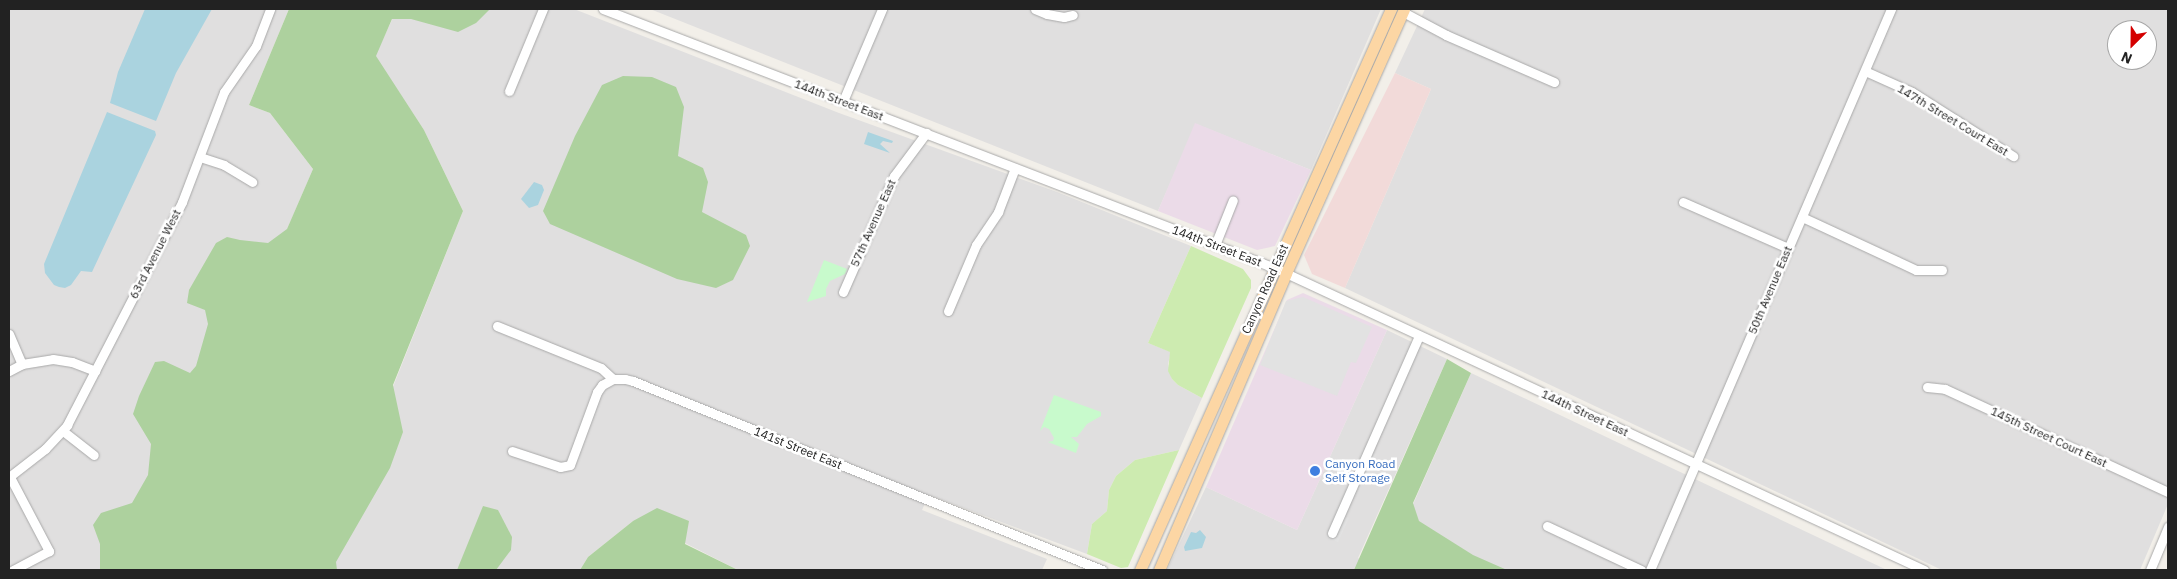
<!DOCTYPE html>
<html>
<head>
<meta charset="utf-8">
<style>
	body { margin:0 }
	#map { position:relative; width:2177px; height:579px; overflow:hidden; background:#f2efe9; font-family:"IBM Plex Sans",sans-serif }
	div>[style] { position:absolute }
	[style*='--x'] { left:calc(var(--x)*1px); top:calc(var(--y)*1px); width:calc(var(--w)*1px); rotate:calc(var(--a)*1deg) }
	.residential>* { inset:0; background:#e0dfdf }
	.commercial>* { inset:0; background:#f2dad9 }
	.industrial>* { inset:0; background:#ebdbe8 }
	.grass>* { inset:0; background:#cdebb0 }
	.forest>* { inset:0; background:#add19e }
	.park>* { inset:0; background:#c8facc }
	.parking>* { inset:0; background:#e2e2e2 }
	.water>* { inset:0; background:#aad3df }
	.roads { filter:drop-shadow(0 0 1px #a9a9a9) drop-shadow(0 0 1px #a9a9a9) }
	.minor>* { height:9px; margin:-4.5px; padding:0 4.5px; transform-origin:4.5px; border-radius:4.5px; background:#fff }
	.major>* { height:11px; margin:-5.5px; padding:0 5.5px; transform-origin:5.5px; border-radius:5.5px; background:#fcd6a4 }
	.dots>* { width:14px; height:14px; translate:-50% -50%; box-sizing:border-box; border:2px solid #fff; border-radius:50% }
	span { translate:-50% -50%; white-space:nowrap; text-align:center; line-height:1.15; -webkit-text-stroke:5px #fff; paint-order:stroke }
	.street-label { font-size:12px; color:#222 }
	.shop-label { font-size:12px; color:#366cbe }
	.left { translate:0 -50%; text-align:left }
	.frame { position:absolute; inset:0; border:10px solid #222; pointer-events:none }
	.north { position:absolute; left:2107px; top:20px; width:50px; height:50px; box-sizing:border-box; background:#fff; border:1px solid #a7a7a7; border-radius:50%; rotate:203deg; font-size:14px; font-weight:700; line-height:20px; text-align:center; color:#222 }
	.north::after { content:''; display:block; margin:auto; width:18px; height:22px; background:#d40000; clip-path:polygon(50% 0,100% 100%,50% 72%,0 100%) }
</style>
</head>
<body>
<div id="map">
	<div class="residential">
		<div style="clip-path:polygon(9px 9px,289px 9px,249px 105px,270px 113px,313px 169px,155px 537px,233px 570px,9px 570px)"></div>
		<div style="clip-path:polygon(397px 9px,574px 9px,839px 113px,1057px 192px,1191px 246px,1148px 343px,1171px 352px,1168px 364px,1172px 379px,1178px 385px,1202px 398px,1179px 450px,1135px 460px,1116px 476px,1109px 490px,1107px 511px,1092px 524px,1087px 554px,929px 495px,922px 510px,1047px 559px,1042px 570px,738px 570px,685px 543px,633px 521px,588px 557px,580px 570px,320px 570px,463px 211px,424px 130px,375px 56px)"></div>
		<div style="clip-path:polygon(650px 9px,1381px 9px,1311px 170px,1196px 124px,1158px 211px)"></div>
		<div style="clip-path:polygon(evenodd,1425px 9px,2168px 9px,2168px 504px,2140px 570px,1942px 570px,1345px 288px,1431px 89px,1395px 73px,1425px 9px,2117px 30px,2147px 30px,2147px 60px,2117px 60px,2117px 30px)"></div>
		<div style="clip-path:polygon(1387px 330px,1447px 359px,1358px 558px,1383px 570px,1167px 570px,1206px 487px,1297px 530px)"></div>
		<div style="clip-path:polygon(1471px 373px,1887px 570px,1384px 570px)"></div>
	</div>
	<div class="commercial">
		<div style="clip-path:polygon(1395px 73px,1431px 89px,1345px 288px,1312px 274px,1304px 255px)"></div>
	</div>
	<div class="industrial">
		<div style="clip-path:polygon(1195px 123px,1311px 170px,1275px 246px,1257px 250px,1158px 211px)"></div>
		<div style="clip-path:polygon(1303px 293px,1387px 330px,1297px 530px,1206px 487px,1287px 300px)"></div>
	</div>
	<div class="grass">
		<div style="clip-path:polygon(1191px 246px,1243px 269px,1251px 280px,1251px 288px,1202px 398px,1178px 385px,1172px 379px,1168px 371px,1170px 352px,1148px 343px)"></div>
		<div style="clip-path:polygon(1179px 450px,1128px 567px,1121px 568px,1087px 554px,1092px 524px,1107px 511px,1109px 490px,1116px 476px,1135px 460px)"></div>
	</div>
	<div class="forest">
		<div style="clip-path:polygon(289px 9px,490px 9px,476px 23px,458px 32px,411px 19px,392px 19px,376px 56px,424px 130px,463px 211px,393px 385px,403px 432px,390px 468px,336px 562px,337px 570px,100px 570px,100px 544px,93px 525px,101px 513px,132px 503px,148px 475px,151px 444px,133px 414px,139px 396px,155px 362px,164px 361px,190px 373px,196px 366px,208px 324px,205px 310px,187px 303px,189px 290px,216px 243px,227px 237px,240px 240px,268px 243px,287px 229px,313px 169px,270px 113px,249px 105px)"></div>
		<div style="clip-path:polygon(623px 76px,652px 77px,676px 87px,684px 107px,678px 156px,703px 168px,708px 182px,702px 212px,746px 235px,750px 246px,733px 280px,716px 288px,677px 279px,550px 224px,543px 211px,575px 136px,602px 85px)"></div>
		<div style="clip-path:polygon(1447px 359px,1471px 373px,1413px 503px,1419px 521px,1473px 555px,1507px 570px,1354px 570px)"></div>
		<div style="clip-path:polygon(483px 506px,498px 510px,512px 537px,511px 550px,496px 570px,457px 570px)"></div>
		<div style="clip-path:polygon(657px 508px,689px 521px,685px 544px,738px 570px,580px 570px,588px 557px,633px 521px)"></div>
	</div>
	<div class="park">
		<div style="clip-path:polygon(824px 260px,847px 269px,845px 274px,830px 281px,826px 289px,826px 296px,807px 302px)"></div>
		<div style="clip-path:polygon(1054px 395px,1101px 412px,1101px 416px,1087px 424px,1077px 437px,1071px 437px,1079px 444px,1076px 453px,1048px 442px,1053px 441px,1054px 438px,1049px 429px,1044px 427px,1040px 431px)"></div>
	</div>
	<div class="parking">
		<div style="clip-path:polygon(1303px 297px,1372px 327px,1356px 363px,1351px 362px,1337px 396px,1260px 365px,1286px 301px)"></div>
		<div style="clip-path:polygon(1363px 449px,1376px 454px,1360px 490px,1355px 488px,1343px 516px,1349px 518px,1338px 542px,1326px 537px)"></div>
	</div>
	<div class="water">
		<div style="clip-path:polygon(145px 9px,212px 9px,176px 73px,156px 121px,110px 103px,118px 72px)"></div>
		<div style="clip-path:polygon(107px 112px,155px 131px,156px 135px,92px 272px,81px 271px,71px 285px,65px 288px,59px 287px,54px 285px,45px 273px,44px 264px)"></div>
		<div style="clip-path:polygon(868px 132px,893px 141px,892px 143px,883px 141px,880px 144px,890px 153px,864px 144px)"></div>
		<div style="clip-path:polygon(534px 182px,542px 185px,544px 190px,538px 205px,529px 208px,521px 199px)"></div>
		<div style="clip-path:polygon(1200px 530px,1206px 537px,1202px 548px,1185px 551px,1184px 547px,1191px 532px,1196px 533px)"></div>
	</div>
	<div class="roads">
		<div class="minor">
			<div style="--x:603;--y:9;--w:720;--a:21.08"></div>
			<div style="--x:1275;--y:268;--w:716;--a:24.95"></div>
			<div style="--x:1035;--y:9;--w:13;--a:23"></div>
			<div style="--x:1047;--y:14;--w:17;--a:10"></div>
			<div style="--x:1064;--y:17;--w:9;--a:-13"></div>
			<div style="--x:1403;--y:12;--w:49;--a:28.1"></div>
			<div style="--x:1446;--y:35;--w:118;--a:23.5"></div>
			<div style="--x:1865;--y:71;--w:51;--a:24.1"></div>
			<div style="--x:1912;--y:92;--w:120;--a:32.4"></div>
			<div style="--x:509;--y:91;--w:89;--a:-67.5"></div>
			<div style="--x:843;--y:101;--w:100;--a:-67"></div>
			<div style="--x:200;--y:157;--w:25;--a:18"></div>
			<div style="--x:224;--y:165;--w:33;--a:31"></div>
			<div style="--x:1683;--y:202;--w:115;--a:23.7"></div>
			<div style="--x:1802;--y:217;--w:126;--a:24.9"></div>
			<div style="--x:1916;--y:270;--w:26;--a:0"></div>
			<div style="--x:1215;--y:245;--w:48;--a:-68.2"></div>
			<div style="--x:843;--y:292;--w:127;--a:-66.3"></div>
			<div style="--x:894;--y:176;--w:54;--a:-53.3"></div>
			<div style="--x:948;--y:311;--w:72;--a:-67"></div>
			<div style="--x:976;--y:245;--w:40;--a:-56"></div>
			<div style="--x:998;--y:212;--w:47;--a:-68.9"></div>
			<div style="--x:497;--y:326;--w:112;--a:22"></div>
			<div style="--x:601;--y:368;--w:16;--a:43"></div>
			<div style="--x:613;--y:379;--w:12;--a:0"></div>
			<div style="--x:625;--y:379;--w:8;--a:14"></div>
			<div style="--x:633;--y:381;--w:506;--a:21.95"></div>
			<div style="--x:9;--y:334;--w:33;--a:67"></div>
			<div style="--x:9;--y:371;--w:15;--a:-28"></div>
			<div style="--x:22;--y:364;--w:31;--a:-9"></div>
			<div style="--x:53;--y:359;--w:19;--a:9"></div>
			<div style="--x:72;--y:362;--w:25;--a:21"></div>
			<div style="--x:1927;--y:387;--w:18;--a:6"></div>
			<div style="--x:1945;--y:389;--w:246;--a:24.8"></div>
			<div style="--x:63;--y:431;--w:39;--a:38"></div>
			<div style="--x:512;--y:451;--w:51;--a:18.4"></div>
			<div style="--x:560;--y:467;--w:10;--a:-11"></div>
			<div style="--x:570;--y:465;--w:78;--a:-69.7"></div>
			<div style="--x:597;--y:392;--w:9;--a:-54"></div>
			<div style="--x:602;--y:385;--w:13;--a:-29"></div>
			<div style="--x:9;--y:477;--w:46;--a:-37.9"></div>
			<div style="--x:45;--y:449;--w:33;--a:-47"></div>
			<div style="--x:67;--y:425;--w:251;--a:-62.7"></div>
			<div style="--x:182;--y:202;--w:118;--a:-69.1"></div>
			<div style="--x:224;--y:92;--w:56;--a:-55.2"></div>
			<div style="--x:256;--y:46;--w:40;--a:-69"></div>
			<div style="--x:10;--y:477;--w:84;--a:62.2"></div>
			<div style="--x:49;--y:551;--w:41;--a:152.2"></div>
			<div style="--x:1547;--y:526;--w:104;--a:25.1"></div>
			<div style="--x:1332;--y:533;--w:215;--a:-66.2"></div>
			<div style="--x:1650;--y:570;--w:611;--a:-66.75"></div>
			<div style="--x:2150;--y:570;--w:47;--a:-67.3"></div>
		</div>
		<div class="major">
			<div style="--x:1140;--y:570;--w:615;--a:-65.9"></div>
			<div style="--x:1159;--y:570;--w:323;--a:-66.8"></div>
			<div style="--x:1286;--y:273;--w:289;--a:-65.9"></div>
		</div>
	</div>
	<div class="dots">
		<div style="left:1315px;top:471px;background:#3f7fe0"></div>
	</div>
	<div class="street-label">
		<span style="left:839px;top:100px;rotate:21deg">144th Street East</span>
		<span style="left:1953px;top:120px;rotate:31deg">147th Street Court East</span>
		<span style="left:873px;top:223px;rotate:-66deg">57th Avenue East</span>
		<span style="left:1217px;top:246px;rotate:21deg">144th Street East</span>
		<span style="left:155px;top:254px;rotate:-63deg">63rd Avenue West</span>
		<span style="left:1265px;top:289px;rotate:-66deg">Canyon Road East</span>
		<span style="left:1770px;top:290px;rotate:-67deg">50th Avenue East</span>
		<span style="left:1585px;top:413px;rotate:25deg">144th Street East</span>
		<span style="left:2049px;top:437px;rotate:25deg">145th Street Court East</span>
		<span style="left:798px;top:448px;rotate:22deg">141st Street East</span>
	</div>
	<div class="shop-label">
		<span class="left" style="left:1325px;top:471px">Canyon Road<br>Self Storage</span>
	</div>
	<div class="frame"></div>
	<div class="north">N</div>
</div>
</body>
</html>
